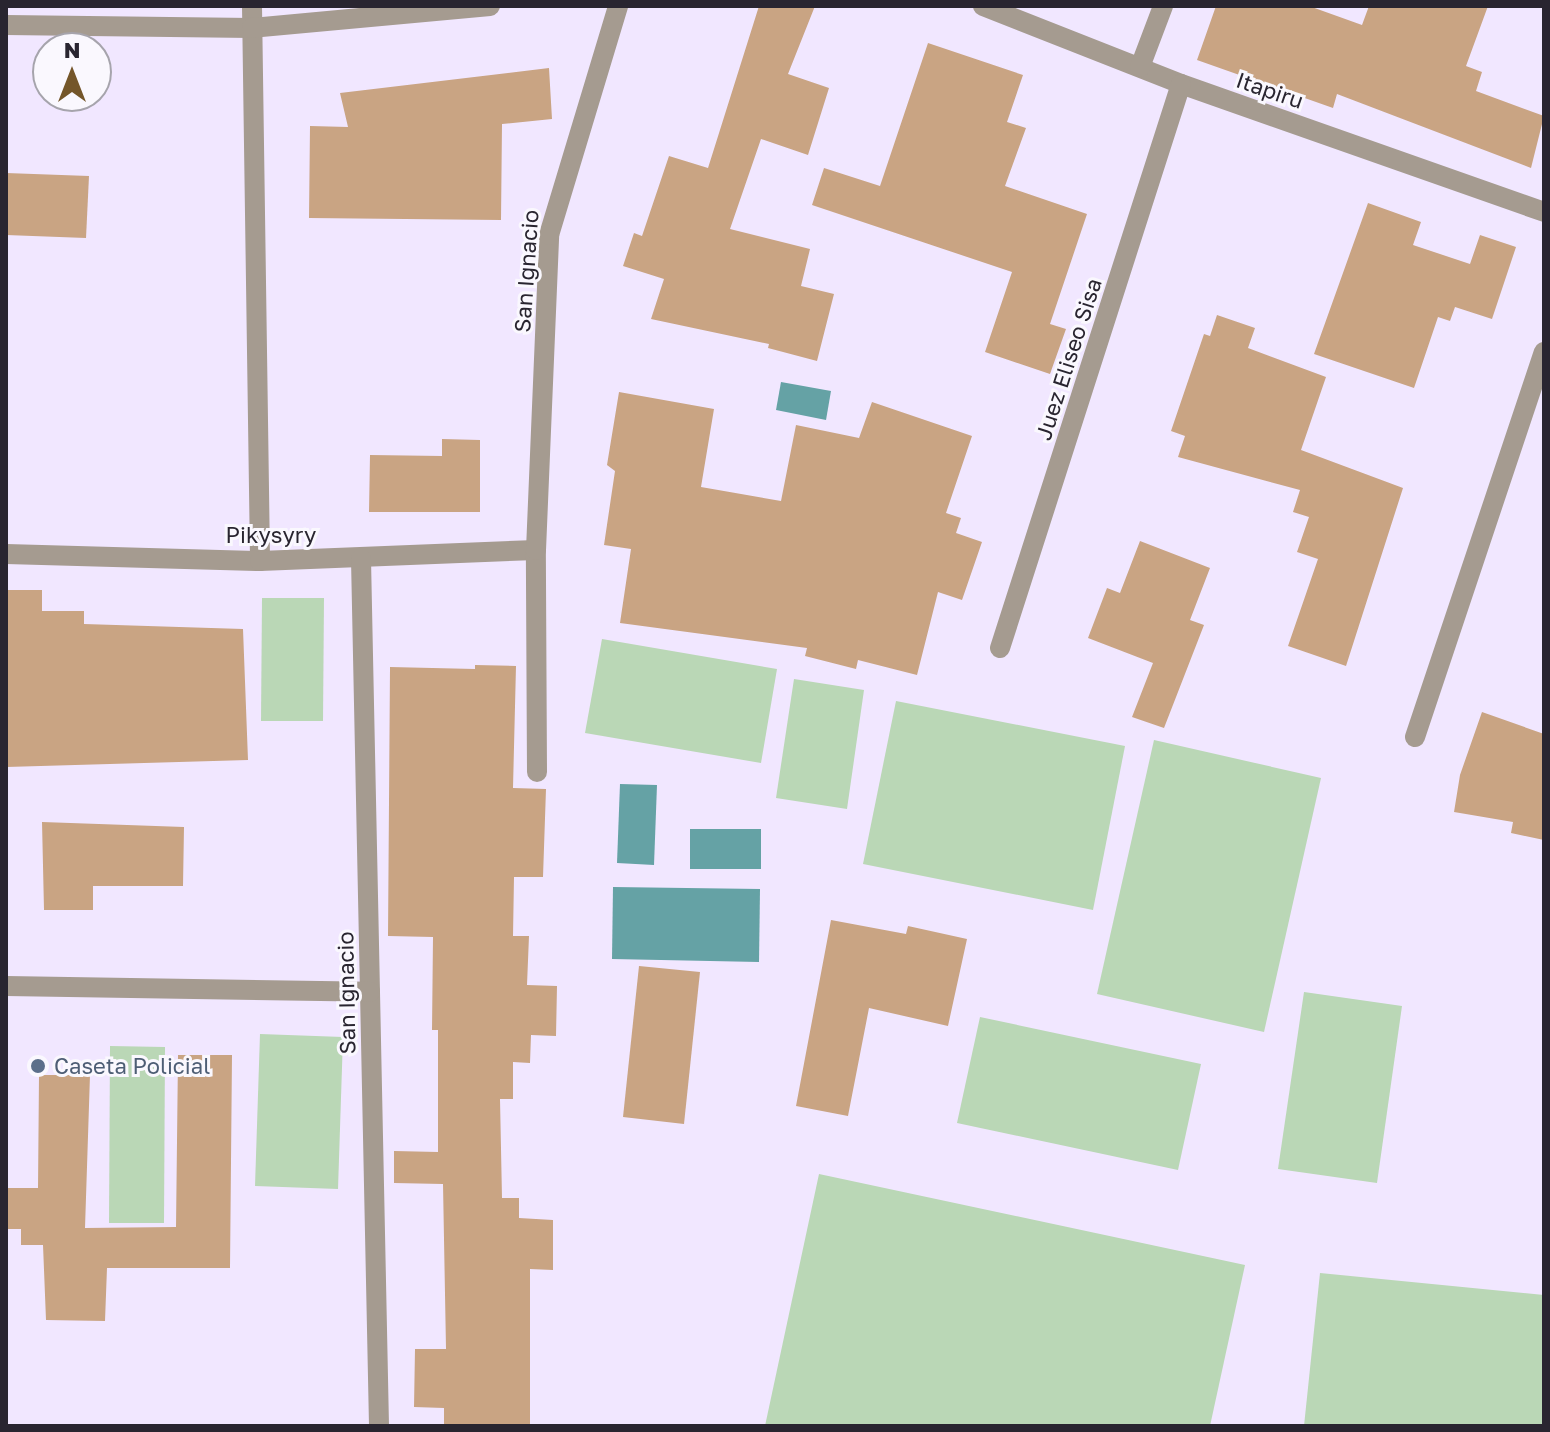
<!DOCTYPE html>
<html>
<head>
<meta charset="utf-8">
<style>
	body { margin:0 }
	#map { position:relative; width:1550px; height:1432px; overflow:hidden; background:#f1e7ff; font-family:"Golos Text",sans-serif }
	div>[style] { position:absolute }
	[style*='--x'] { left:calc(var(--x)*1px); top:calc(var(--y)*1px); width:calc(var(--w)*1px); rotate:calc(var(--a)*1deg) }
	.green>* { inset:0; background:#bad7b6 }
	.water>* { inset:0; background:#65a2a5 }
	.building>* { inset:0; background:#c9a483 }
	.minor>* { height:20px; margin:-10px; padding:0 10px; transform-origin:10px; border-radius:10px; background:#a59b90 }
	.dots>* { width:22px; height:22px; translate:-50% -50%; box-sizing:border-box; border:4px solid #faf8fe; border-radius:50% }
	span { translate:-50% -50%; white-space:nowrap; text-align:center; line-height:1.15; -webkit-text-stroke:6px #faf8fe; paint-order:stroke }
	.street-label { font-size:22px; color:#292530 }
	.service-label { font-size:22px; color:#4e5e75 }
	.left { translate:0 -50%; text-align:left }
	.frame { position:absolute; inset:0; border:8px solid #292530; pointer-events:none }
	.north { position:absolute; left:32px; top:32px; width:80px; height:80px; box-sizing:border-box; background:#faf8fe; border:2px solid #a6a4ac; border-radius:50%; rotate:0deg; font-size:22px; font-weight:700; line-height:32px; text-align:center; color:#292530 }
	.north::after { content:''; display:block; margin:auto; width:28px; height:36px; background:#74562a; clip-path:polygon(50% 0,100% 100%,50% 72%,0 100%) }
</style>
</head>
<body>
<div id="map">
	<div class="green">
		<div style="clip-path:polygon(262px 598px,324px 598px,323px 721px,261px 721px)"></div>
		<div style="clip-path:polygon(602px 639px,777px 669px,761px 763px,585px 733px)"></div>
		<div style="clip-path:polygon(794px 679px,864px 690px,847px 809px,776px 798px)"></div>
		<div style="clip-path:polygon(896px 701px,1125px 746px,1093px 910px,863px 864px)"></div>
		<div style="clip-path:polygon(1154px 740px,1321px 778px,1264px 1032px,1097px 994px)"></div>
		<div style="clip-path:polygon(1304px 992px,1402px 1006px,1377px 1183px,1278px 1169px)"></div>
		<div style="clip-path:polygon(980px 1017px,1201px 1064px,1178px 1170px,957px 1123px)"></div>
		<div style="clip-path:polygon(260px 1034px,343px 1037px,338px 1189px,255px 1186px)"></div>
		<div style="clip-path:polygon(110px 1046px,165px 1047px,164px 1223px,109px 1223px)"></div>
		<div style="clip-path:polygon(819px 1174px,1245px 1265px,1210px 1426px,765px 1426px)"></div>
		<div style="clip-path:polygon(1320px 1273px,1544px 1295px,1544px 1426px,1304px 1426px)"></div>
	</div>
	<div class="water">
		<div style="clip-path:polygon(781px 382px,831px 391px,826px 420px,776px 410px)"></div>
		<div style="clip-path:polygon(620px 784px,657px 785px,654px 865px,617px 863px)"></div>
		<div style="clip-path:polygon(690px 829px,761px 829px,761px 869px,690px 869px)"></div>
		<div style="clip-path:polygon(613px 887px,760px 889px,759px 962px,612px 959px)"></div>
	</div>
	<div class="building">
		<div style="clip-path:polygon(759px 6px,815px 6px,788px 74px,829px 88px,808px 155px,761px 139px,730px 229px,810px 249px,801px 286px,834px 294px,817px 361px,768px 348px,769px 344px,651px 319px,664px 279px,623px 266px,634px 233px,642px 236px,669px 156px,708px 168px)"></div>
		<div style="clip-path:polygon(1216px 6px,1309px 6px,1362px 25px,1369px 6px,1488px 6px,1466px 66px,1482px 72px,1476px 91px,1544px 116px,1531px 168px,1337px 94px,1333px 108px,1197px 60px)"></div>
		<div style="clip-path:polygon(928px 43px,1023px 75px,1007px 122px,1026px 128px,1005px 186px,1087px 214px,1050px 324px,1066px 329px,1050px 374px,985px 352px,1012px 272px,812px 205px,824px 168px,880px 186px)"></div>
		<div style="clip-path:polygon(549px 68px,552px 119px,502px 124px,501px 220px,309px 218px,310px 126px,348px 127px,340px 93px)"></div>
		<div style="clip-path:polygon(6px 173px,89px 176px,86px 238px,6px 235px)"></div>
		<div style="clip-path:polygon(1368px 203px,1421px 222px,1413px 245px,1470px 264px,1480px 235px,1516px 247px,1492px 319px,1455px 307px,1450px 321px,1438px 317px,1414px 388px,1314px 354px)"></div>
		<div style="clip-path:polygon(1217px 315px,1255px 328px,1248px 348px,1326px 377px,1301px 450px,1403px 488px,1346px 666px,1288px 646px,1318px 559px,1297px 552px,1309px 517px,1293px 512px,1300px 490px,1178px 457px,1185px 436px,1171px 431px,1204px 334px,1210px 336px)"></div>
		<div style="clip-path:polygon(619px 392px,714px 409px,701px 487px,781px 501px,796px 425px,859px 438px,872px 402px,972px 436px,946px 513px,961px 518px,956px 533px,982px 542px,962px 600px,938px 592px,917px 675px,858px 660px,856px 669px,805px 656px,807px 648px,620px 623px,631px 549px,604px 545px,615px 471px,607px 465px)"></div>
		<div style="clip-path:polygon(442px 439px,480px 440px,480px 512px,369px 512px,370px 455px,442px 456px)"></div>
		<div style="clip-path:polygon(1140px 541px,1210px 568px,1190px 620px,1204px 625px,1164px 728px,1132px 717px,1153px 663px,1088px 638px,1107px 588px,1120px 593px)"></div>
		<div style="clip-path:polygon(6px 590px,42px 590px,42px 611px,84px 611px,84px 624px,243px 629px,248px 760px,6px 767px)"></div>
		<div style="clip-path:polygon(475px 665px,516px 666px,513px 788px,546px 789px,543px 877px,514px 877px,513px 936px,529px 936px,527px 985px,557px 986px,556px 1036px,531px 1035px,530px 1063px,513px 1062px,513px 1099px,500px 1099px,502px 1198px,519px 1198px,519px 1218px,553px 1220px,553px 1270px,530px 1269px,530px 1426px,444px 1426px,444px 1408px,414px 1407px,415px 1349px,446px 1349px,443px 1184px,394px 1183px,394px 1151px,438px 1152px,438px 1030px,432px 1030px,433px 937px,388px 936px,390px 667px,475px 669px)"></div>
		<div style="clip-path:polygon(1482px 712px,1544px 734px,1544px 840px,1511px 833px,1513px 822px,1454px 812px,1460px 775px)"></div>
		<div style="clip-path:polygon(42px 822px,184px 827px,183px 886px,93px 886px,93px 910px,44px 910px)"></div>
		<div style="clip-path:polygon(831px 920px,906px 934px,908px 926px,967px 939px,948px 1026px,869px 1008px,848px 1116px,796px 1106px)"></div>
		<div style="clip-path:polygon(639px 966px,700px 972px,684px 1124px,623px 1117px)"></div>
		<div style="clip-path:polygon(178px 1055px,232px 1055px,230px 1268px,107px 1268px,105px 1321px,46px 1320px,43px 1245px,21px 1245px,21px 1229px,6px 1229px,6px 1188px,38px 1188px,39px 1075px,90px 1075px,85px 1228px,176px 1227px)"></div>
	</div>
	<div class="minor">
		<div style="--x:252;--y:6;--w:555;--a:89.17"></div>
		<div style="--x:983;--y:6;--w:213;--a:21.5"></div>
		<div style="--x:1181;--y:84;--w:385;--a:19.4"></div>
		<div style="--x:6;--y:25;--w:246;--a:0.7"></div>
		<div style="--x:252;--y:28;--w:239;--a:-5.3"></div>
		<div style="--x:1140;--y:67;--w:65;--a:-69.3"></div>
		<div style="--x:6;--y:554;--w:254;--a:1.6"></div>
		<div style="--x:260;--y:561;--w:276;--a:-2.3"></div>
		<div style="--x:361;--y:559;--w:867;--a:88.81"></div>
		<div style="--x:1000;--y:648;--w:592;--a:-72.21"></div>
		<div style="--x:1415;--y:737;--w:406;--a:-71.5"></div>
		<div style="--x:537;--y:772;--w:222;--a:-90.3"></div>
		<div style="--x:536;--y:550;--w:315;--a:-87.6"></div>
		<div style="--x:549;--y:235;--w:239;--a:-73.2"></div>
		<div style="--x:6;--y:986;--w:364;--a:0.9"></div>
	</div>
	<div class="dots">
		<div style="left:38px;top:1066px;background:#5c6f8a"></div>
	</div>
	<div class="street-label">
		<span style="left:1270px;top:90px;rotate:19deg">Itapiru</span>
		<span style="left:526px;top:271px;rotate:-86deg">San Ignacio</span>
		<span style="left:1068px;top:359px;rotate:-72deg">Juez Eliseo Sisa</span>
		<span style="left:271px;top:535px">Pikysyry</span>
		<span style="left:346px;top:993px;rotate:-91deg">San Ignacio</span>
	</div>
	<div class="service-label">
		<span class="left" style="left:54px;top:1066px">Caseta Policial</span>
	</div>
	<div class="frame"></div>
	<div class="north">N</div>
</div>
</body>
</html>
